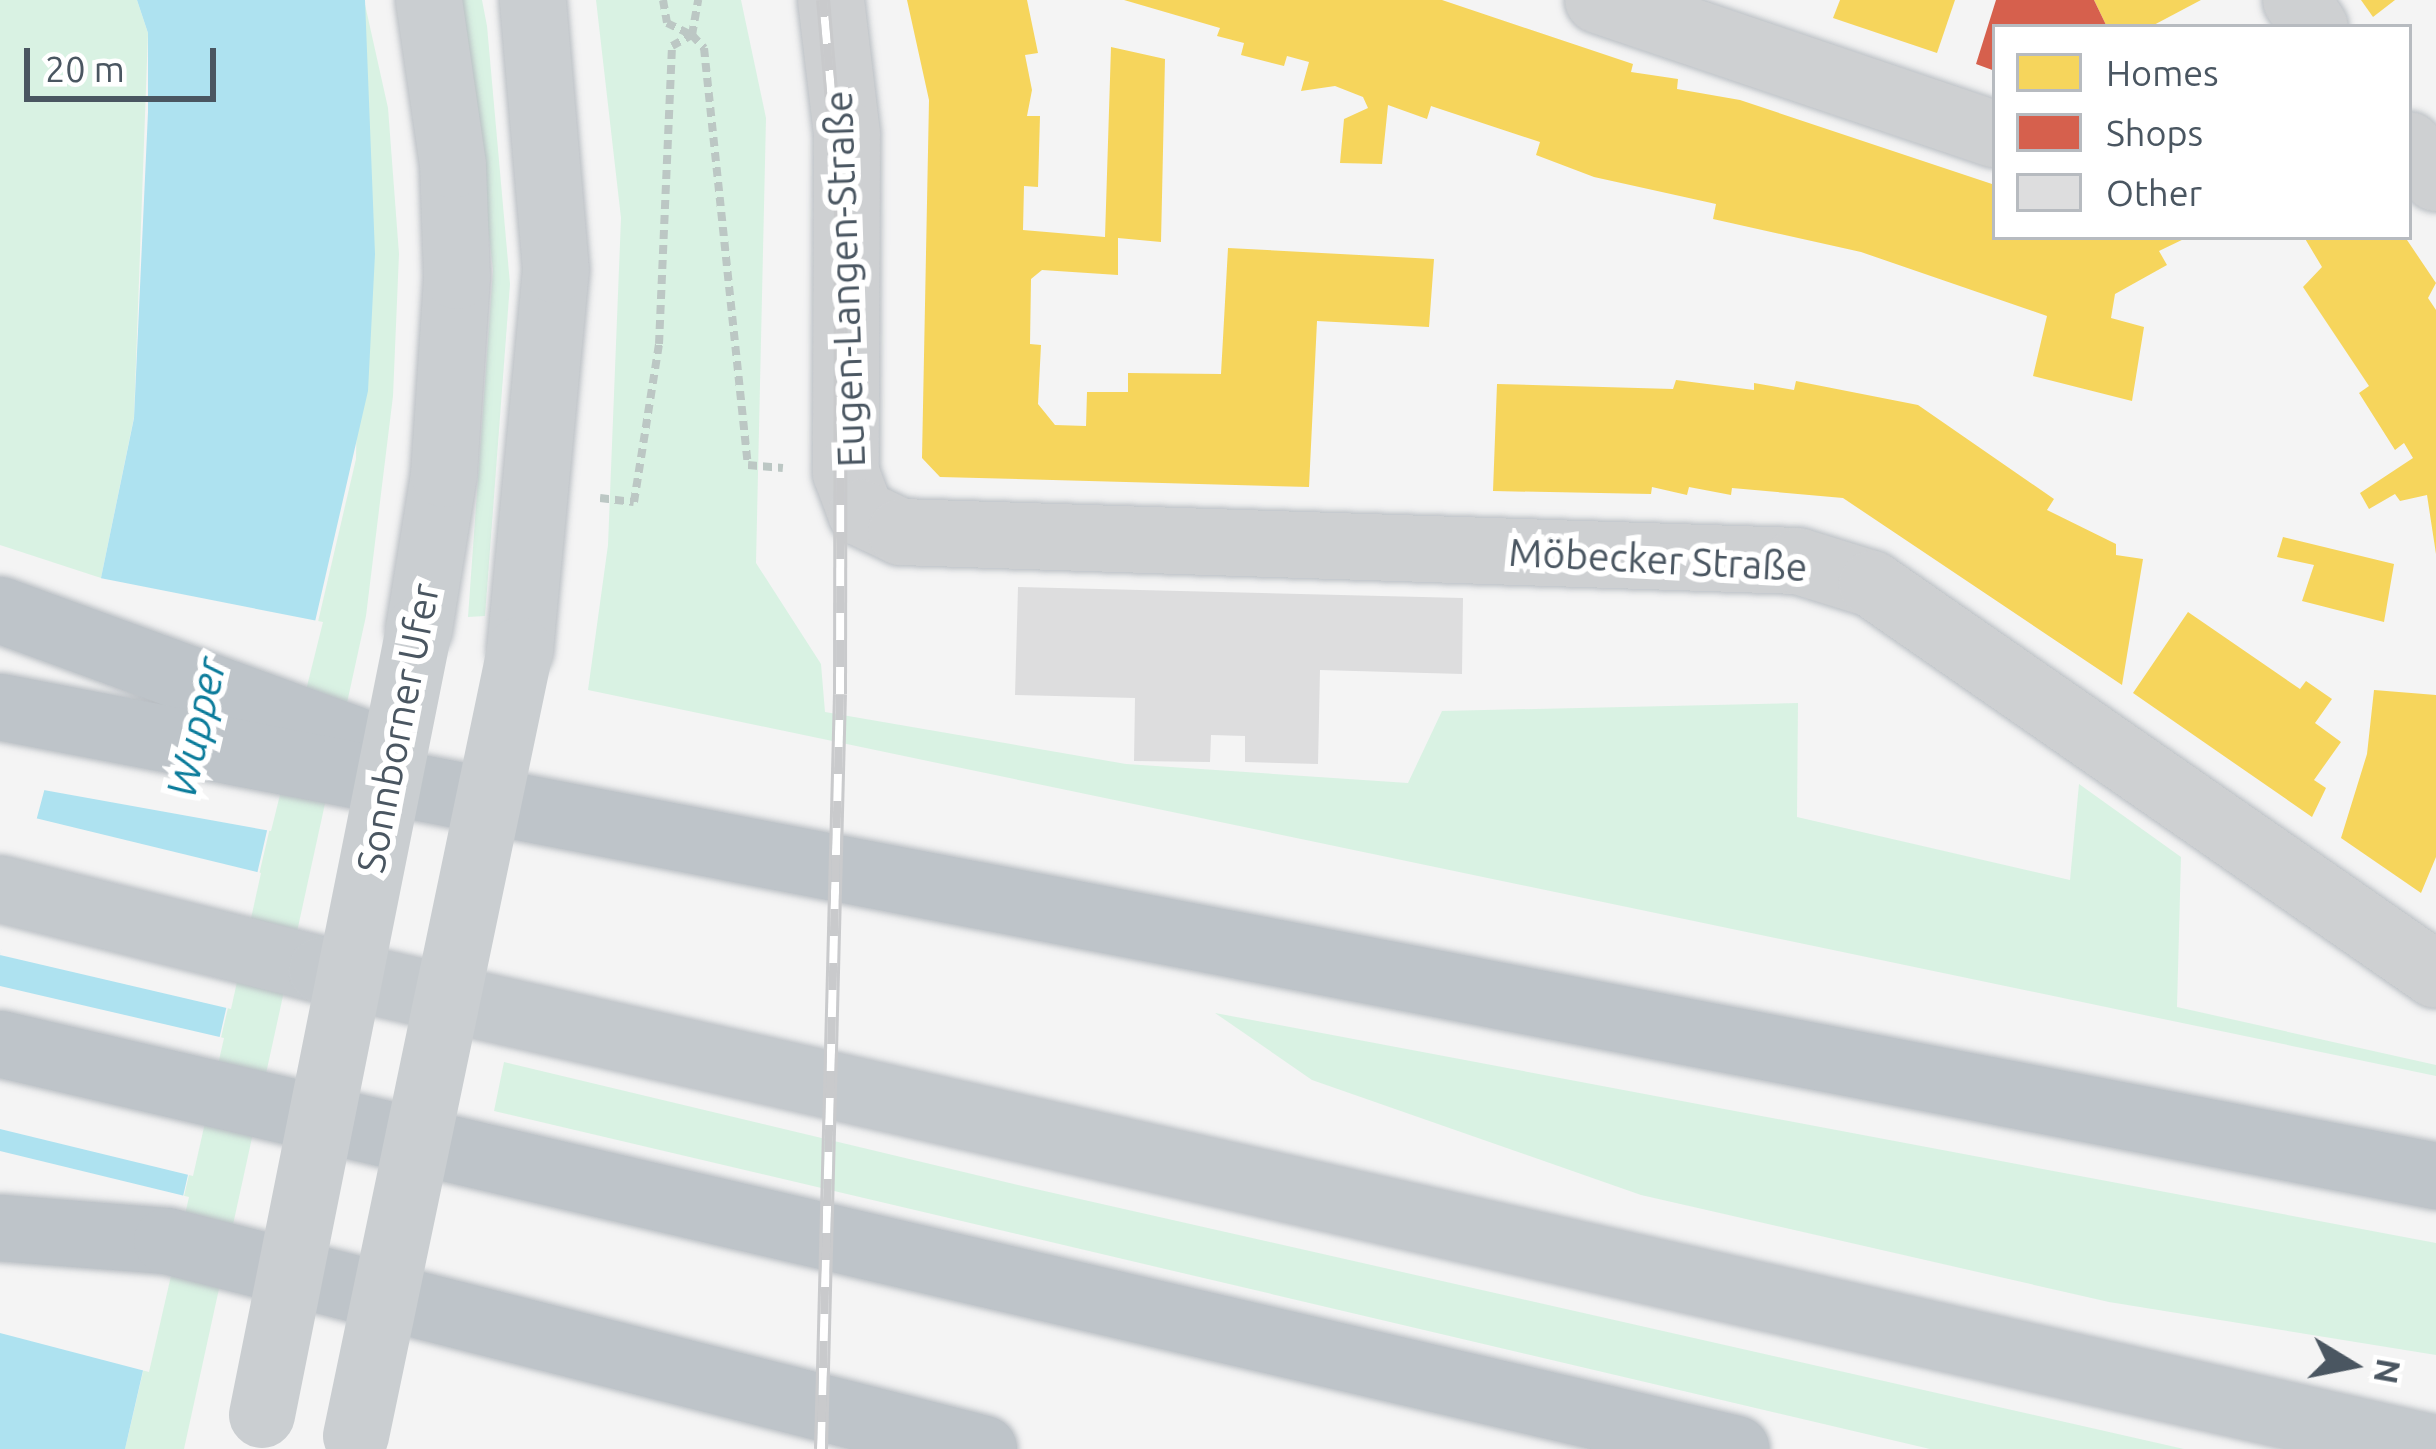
<!DOCTYPE html>
<html>
<head>
<meta charset="utf-8">
<style>
	body { margin:0 }
	#map { position:relative; width:2436px; height:1449px; overflow:hidden; background:#f4f4f4; font-family:Ubuntu,sans-serif }
	div>[style] { position:absolute }
	[style*='--x'] { left:calc(var(--x)*1px); top:calc(var(--y)*1px); width:calc(var(--w)*1px); rotate:calc(var(--a)*1deg) }
	.green>* { inset:0; background:#d9f2e3 }
	.water>* { inset:0; background:#aee2f0 }
	.pier>* { inset:0; background:#f4f4f4 }
	.homes>* { inset:0; background:#f6d55c }
	.shops>* { inset:0; background:#d6604d }
	.building>* { inset:0; background:#ddddde }
	.path>* { height:8px; margin-top:-4px; transform-origin:0; background:repeating-linear-gradient(90deg,#bcc7c4 0 9px,transparent 0 15px) }
	.roads { filter:drop-shadow(0 0 3px #b9bec3) drop-shadow(0 0 3px #b9bec3) }
	.minor>* { height:66px; margin:-33px; padding:0 33px; transform-origin:33px; border-radius:33px; background:#ced0d2 }
	.tertiary>* { height:66px; margin:-33px; padding:0 33px; transform-origin:33px; border-radius:33px; background:#ced0d2 }
	.primary>* { height:66px; margin:-33px; padding:0 33px; transform-origin:33px; border-radius:33px; background:#caced1 }
	.trunk>* { height:66px; margin:-33px; padding:0 33px; transform-origin:33px; border-radius:33px; background:#c4c9cd }
	.motorway>* { height:66px; margin:-33px; padding:0 33px; transform-origin:33px; border-radius:33px; background:#bec4c9 }
	.rail>* { height:14px; margin-top:-7px; transform-origin:0; background:repeating-linear-gradient(90deg,#fff 0 27px,#c9cacc 0 54px); box-sizing:border-box; border-block:3px solid #c9cacc }
	.primary-bridge>* { height:66px; margin:-33px; padding:0 33px; transform-origin:33px; border-radius:33px; background:#caced1 }
	span { translate:-50% -50%; white-space:nowrap; text-align:center; line-height:1.15; -webkit-text-stroke:12px #fff; paint-order:stroke }
	.street-label { font-size:39px; color:#4a5661 }
	.water-label { font-size:42px; color:#0c7c9b; font-style:italic }
	.legend { position:absolute; left:1992px; top:24px; width:420px; height:216px; box-sizing:border-box; background:#fff; border:3px solid #b7bbc0; margin:0; padding:15px 21px; list-style:none; font-size:36px; color:#4a5661 }
	.legend li { display:flex; align-items:center; gap:24px; height:60px }
	.legend b { width:60px; border:3px solid #b7bbc0 }
	.north { position:absolute; left:2292px; top:1305px; width:120px; height:120px; -webkit-text-stroke:9px #fff; paint-order:stroke; rotate:100deg; font-size:33px; font-weight:700; line-height:48px; text-align:center; color:#4a5661 }
	.north::after { content:''; display:block; margin:auto; width:42px; height:54px; background:#4a5661; clip-path:polygon(50% 0,100% 100%,50% 72%,0 100%) }
	.scale { position:absolute; left:24px; top:48px; width:192px; height:54px; box-sizing:border-box; border:6px solid #4a5661; border-top:0; padding-left:15px; font-size:36px; line-height:42px; white-space:nowrap; color:#4a5661; -webkit-text-stroke:9px #fff; paint-order:stroke }
</style>
</head>
<body>
<div id="map">
	<div class="green">
		<div style="clip-path:polygon(0 0,137px 0,148px 33px,134px 417px,101px 578px,0 545px)"></div>
		<div style="clip-path:polygon(364px 0,388px 108px,399px 254px,393px 396px,366px 616px,184px 1449px,125px 1449px,356px 459px)"></div>
		<div style="clip-path:polygon(462px 0,482px 0,487px 26px,510px 284px,485px 616px,468px 617px,493px 270px)"></div>
		<div style="clip-path:polygon(596px 0,741px 0,766px 118px,756px 563px,821px 664px,825px 712px,1126px 764px,1408px 783px,1442px 711px,1798px 703px,1797px 817px,2070px 880px,2079px 784px,2181px 857px,2177px 1007px,2436px 1065px,2436px 1076px,588px 690px,608px 545px,621px 218px)"></div>
		<div style="clip-path:polygon(1215px 1013px,2436px 1243px,2436px 1355px,2109px 1302px,1641px 1195px,1312px 1080px)"></div>
		<div style="clip-path:polygon(504px 1062px,1018px 1185px,2184px 1449px,1930px 1449px,494px 1111px)"></div>
	</div>
	<div class="water">
		<div style="clip-path:polygon(137px 0,365px 0,375px 254px,368px 391px,125px 1449px,0 1449px,0 956px,101px 578px,134px 418px,148px 112px,148px 33px)"></div>
	</div>
	<div class="pier">
		<div style="clip-path:polygon(95px 577px,323px 622px,271px 831px,38px 789px)"></div>
		<div style="clip-path:polygon(31px 817px,261px 873px,231px 1009px,0 955px)"></div>
		<div style="clip-path:polygon(0 986px,224px 1038px,193px 1176px,0 1129px)"></div>
		<div style="clip-path:polygon(0 1151px,189px 1197px,149px 1372px,0 1333px)"></div>
	</div>
	<div class="homes">
		<div style="clip-path:polygon(907px 0,1027px 0,1038px 53px,1025px 55px,1032px 90px,1027px 116px,1040px 116px,1038px 187px,1024px 186px,1023px 230px,1105px 237px,1111px 47px,1165px 59px,1161px 242px,1118px 238px,1118px 275px,1042px 270px,1031px 279px,1030px 344px,1041px 345px,1038px 404px,1055px 425px,1086px 426px,1087px 392px,1128px 392px,1128px 373px,1221px 374px,1228px 248px,1434px 259px,1429px 327px,1317px 321px,1309px 487px,940px 477px,922px 458px,929px 100px)"></div>
		<div style="clip-path:polygon(1124px 0,1442px 0,1633px 64px,1631px 72px,1678px 79px,1677px 89px,1740px 100px,1995px 185px,1995px 237px,2188px 237px,2159px 251px,2167px 265px,2115px 294px,2111px 318px,2144px 327px,2132px 401px,2033px 376px,2047px 316px,1861px 252px,1713px 219px,1716px 204px,1594px 177px,1536px 155px,1540px 142px,1431px 106px,1427px 119px,1388px 105px,1382px 164px,1340px 163px,1344px 119px,1368px 108px,1363px 97px,1335px 86px,1301px 91px,1309px 62px,1287px 56px,1284px 66px,1241px 55px,1244px 43px,1217px 36px,1220px 28px)"></div>
		<div style="clip-path:polygon(1840px 0,1955px 0,1937px 53px,1833px 18px)"></div>
		<div style="clip-path:polygon(2094px 0,2201px 0,2150px 27px,2107px 27px)"></div>
		<div style="clip-path:polygon(2361px 0,2395px 0,2373px 17px)"></div>
		<div style="clip-path:polygon(2304px 237px,2405px 237px,2436px 283px,2428px 298px,2436px 310px,2436px 554px,2427px 495px,2400px 501px,2395px 494px,2369px 509px,2360px 493px,2413px 458px,2404px 443px,2395px 450px,2359px 393px,2369px 386px,2303px 287px,2322px 267px)"></div>
		<div style="clip-path:polygon(1676px 380px,1754px 390px,1754px 383px,1794px 390px,1796px 381px,1918px 405px,2054px 499px,2047px 510px,2116px 544px,2116px 555px,2143px 559px,2122px 685px,1843px 498px,1732px 488px,1731px 495px,1689px 487px,1687px 495px,1652px 487px,1651px 494px,1493px 491px,1497px 384px,1673px 389px)"></div>
		<div style="clip-path:polygon(2283px 537px,2394px 564px,2384px 622px,2302px 601px,2314px 565px,2277px 557px)"></div>
		<div style="clip-path:polygon(2188px 612px,2300px 689px,2306px 681px,2332px 699px,2315px 723px,2341px 742px,2314px 780px,2326px 788px,2312px 817px,2133px 693px)"></div>
		<div style="clip-path:polygon(2374px 690px,2436px 695px,2436px 857px,2421px 893px,2341px 838px,2367px 754px)"></div>
	</div>
	<div class="shops">
		<div style="clip-path:polygon(1996px 0,2094px 0,2107px 27px,1995px 27px,1995px 71px,1976px 64px)"></div>
	</div>
	<div class="building">
		<div style="clip-path:polygon(1018px 587px,1463px 598px,1462px 674px,1320px 670px,1318px 764px,1245px 762px,1245px 736px,1211px 735px,1210px 762px,1134px 761px,1135px 698px,1015px 695px)"></div>
	</div>
	<div class="path">
		<div style="--x:663;--y:0;--w:23;--a:80"></div>
		<div style="--x:667;--y:23;--w:28;--a:26"></div>
		<div style="--x:692;--y:35;--w:36;--a:-80"></div>
		<div style="--x:600;--y:498;--w:34;--a:7"></div>
		<div style="--x:634;--y:502;--w:160;--a:-81"></div>
		<div style="--x:659;--y:344;--w:298;--a:-87.5"></div>
		<div style="--x:672;--y:46;--w:23;--a:-29"></div>
		<div style="--x:692;--y:35;--w:18;--a:47"></div>
		<div style="--x:704;--y:48;--w:419;--a:84"></div>
		<div style="--x:748;--y:465;--w:35;--a:5"></div>
	</div>
	<div class="roads">
		<div class="minor">
			<div style="--x:1598;--y:0;--w:419;--a:18.7"></div>
			<div style="--x:2296;--y:0;--w:33;--a:55"></div>
			<div style="--x:2409;--y:145;--w:43;--a:50.7"></div>
		</div>
		<div class="tertiary">
			<div style="--x:831;--y:0;--w:135;--a:83.2"></div>
			<div style="--x:847;--y:134;--w:339;--a:90.2"></div>
			<div style="--x:846;--y:473;--w:43;--a:69.4"></div>
			<div style="--x:861;--y:513;--w:44;--a:25.4"></div>
			<div style="--x:901;--y:532;--w:897;--a:1.85"></div>
			<div style="--x:1798;--y:561;--w:77;--a:17.3"></div>
			<div style="--x:1872;--y:584;--w:686;--a:34.73"></div>
		</div>
		<div class="primary">
			<div style="--x:419;--y:629;--w:157;--a:-80.8"></div>
			<div style="--x:444;--y:474;--w:198;--a:-86.2"></div>
			<div style="--x:457;--y:276;--w:111;--a:-92.1"></div>
			<div style="--x:453;--y:165;--w:167;--a:-98.3"></div>
			<div style="--x:520;--y:650;--w:382;--a:-84.6"></div>
			<div style="--x:556;--y:270;--w:271;--a:-94.9"></div>
		</div>
		<div class="trunk">
			<div style="--x:0;--y:889;--w:332;--a:14.1"></div>
			<div style="--x:322;--y:970;--w:2168;--a:12.77"></div>
		</div>
		<div class="motorway">
			<div style="--x:0;--y:610;--w:404;--a:20.1"></div>
			<div style="--x:0;--y:707;--w:2481;--a:10.9"></div>
			<div style="--x:0;--y:1044;--w:1783;--a:13.13"></div>
			<div style="--x:0;--y:1228;--w:168;--a:4.5"></div>
			<div style="--x:167;--y:1241;--w:843;--a:14.28"></div>
		</div>
	</div>
	<div class="rail">
		<div style="--x:821;--y:1449;--w:755;--a:-88.56"></div>
		<div style="--x:840;--y:694;--w:489;--a:-89.9"></div>
		<div style="--x:841;--y:205;--w:206;--a:-95"></div>
	</div>
	<div class="primary-bridge">
		<div style="--x:262;--y:1415;--w:802;--a:-78.7"></div>
		<div style="--x:356;--y:1436;--w:803;--a:-78.21"></div>
	</div>
	<div class="street-label">
		<span style="left:845px;top:279px;rotate:-92deg">Eugen-Langen-Straße</span>
		<span style="left:1658px;top:560px;rotate:3deg">Möbecker Straße</span>
		<span style="left:398px;top:728px;rotate:-79deg">Sonnborner Ufer</span>
	</div>
	<div class="water-label">
		<span style="left:196px;top:727px;rotate:-77deg">Wupper</span>
	</div>
	<ul class="legend">
	<li><b style="height:33px;background:#f6d55c"></b>Homes</li>
	<li><b style="height:33px;background:#d6604d"></b>Shops</li>
	<li><b style="height:33px;background:#ddddde"></b>Other</li>
	</ul>
	<div class="north">N</div>
	<div class="scale">20 m</div>
</div>
</body>
</html>
